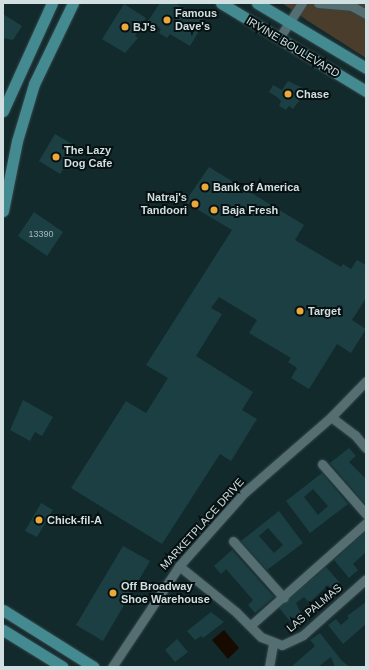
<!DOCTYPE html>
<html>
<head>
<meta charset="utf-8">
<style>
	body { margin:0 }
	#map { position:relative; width:369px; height:670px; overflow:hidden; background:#132a2d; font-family:Helvetica,sans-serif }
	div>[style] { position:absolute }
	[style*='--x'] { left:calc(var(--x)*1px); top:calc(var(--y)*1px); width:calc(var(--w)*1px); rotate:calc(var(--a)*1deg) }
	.green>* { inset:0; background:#4a3d2b }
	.water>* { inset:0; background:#170a00 }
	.building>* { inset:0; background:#1b3f43 }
	.roads { filter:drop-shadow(0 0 1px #36474a) drop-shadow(0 0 1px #36474a) }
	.minor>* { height:9px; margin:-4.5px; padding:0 4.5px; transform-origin:4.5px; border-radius:4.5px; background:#556e71 }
	.major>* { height:11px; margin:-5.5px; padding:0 5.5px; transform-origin:5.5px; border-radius:5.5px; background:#438a91 }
	.dots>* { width:11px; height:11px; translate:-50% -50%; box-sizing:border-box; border:2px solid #071112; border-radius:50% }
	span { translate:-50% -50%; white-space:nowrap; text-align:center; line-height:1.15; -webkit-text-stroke:4px #071112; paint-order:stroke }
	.number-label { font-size:9px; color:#a4b7ba }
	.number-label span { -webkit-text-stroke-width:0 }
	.poi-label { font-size:11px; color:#d1dfe1; font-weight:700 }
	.left { translate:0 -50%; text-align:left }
	.right { translate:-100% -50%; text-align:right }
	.street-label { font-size:11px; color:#d1dfe1 }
	.frame { position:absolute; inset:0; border:4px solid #d1dfe1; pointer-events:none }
</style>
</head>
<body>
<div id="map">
	<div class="green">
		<div style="clip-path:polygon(282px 3px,366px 3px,366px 58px,308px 21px)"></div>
	</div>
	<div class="water">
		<div style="clip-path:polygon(224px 630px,239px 648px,228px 659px,212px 640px)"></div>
	</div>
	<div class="building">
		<div style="clip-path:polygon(160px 3px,175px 3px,205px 21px,190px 46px,170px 34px,167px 38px,159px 33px,161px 29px,148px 21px)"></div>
		<div style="clip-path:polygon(124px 4px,146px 18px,135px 36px,138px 38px,125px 53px,102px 39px)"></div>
		<div style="clip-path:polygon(3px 14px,22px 26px,13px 40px,3px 38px)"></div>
		<div style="clip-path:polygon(288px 81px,307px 90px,293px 109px,289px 106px,286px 110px,279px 106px,281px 101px,277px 97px,269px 92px,273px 85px,282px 90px)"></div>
		<div style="clip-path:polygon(55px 134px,79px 148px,60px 174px,39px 161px)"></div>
		<div style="clip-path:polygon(209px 167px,304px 225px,295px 240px,341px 267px,343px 264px,351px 269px,357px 260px,366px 265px,366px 298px,352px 320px,366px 329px,351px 353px,337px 344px,309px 389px,291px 378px,297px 368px,288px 362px,291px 358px,249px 333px,257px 320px,219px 297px,211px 308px,222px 314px,196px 356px,253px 392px,242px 410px,257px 419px,231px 461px,220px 454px,162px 544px,71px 488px,126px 401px,146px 413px,168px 378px,146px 365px,232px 230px,185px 202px)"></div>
		<div style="clip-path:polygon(34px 212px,63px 232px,47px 256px,18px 236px)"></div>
		<div style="clip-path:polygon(23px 400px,53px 417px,42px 436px,35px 432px,30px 441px,10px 430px)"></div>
		<div style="clip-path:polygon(349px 448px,356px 456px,349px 462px,366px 479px,366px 505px,330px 463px)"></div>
		<div style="clip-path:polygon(evenodd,322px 473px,348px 504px,310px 533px,286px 501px,322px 473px,313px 489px,328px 506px,318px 515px,304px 497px,313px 489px)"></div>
		<div style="clip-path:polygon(41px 503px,53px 510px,37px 537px,25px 531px)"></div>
		<div style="clip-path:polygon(evenodd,279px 511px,303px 543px,267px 570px,241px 541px,279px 511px,268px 528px,283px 545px,274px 553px,259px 536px,268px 528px)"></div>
		<div style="clip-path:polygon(366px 531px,366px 552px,353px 564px,358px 570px,349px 578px,334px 560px)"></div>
		<div style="clip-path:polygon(123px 546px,150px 561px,103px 641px,76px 625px)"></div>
		<div style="clip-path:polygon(232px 550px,274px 597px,255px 613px,248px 605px,253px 600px,226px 569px,221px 574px,214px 566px)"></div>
		<div style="clip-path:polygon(326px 567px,340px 583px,332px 590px,328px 585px,309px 603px,304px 597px,296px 603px,303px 618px,294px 626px,279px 608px)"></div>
		<div style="clip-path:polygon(366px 602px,366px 624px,343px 644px,328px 625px,336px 619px,341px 625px,349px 618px,347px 616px)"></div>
		<div style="clip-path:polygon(211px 612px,224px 622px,203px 638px,201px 636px,195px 640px,187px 631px)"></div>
		<div style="clip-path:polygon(320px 633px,342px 661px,350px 667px,335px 667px,331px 657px,318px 667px,291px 667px,315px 646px,310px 640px)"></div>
		<div style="clip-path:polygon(177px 639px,188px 652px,175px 662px,165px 650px)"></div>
	</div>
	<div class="roads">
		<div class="minor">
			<div style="--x:318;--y:3;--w:33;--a:5"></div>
			<div style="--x:348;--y:4;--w:21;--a:29"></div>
			<div style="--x:279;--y:38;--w:42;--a:-56.7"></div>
			<div style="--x:331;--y:417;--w:30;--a:37"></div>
			<div style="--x:355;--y:435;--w:17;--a:50"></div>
			<div style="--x:322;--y:464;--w:67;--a:48.7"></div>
			<div style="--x:233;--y:541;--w:76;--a:48.2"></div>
			<div style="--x:179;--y:566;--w:73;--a:38.9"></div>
			<div style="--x:236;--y:612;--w:35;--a:45"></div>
			<div style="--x:261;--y:637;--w:22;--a:21"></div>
			<div style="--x:282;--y:645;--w:23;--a:-25"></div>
			<div style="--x:303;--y:635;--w:84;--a:-41.6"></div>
			<div style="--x:251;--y:625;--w:154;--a:-41.6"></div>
			<div style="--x:112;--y:667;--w:121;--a:-56.4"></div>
			<div style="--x:179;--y:566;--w:99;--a:-48.3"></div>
			<div style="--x:245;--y:492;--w:114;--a:-41.1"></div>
			<div style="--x:331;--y:417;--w:50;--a:-45.8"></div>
			<div style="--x:269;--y:667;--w:23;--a:-80"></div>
		</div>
		<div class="major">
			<div style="--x:221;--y:3;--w:170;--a:31.3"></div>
			<div style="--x:257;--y:3;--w:127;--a:30.8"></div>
			<div style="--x:3;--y:111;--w:119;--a:-65.6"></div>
			<div style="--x:3;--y:211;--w:71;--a:-78.7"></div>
			<div style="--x:17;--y:141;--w:59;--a:-73.4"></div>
			<div style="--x:34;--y:84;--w:90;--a:-64.3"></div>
			<div style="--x:3;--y:610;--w:107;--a:32.1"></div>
			<div style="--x:3;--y:630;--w:70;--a:31.7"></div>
		</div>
	</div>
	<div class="dots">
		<div style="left:167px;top:20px;background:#eda83c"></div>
		<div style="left:125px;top:27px;background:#eda83c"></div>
		<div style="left:288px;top:94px;background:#eda83c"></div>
		<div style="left:56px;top:157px;background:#eda83c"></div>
		<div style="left:205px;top:187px;background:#eda83c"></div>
		<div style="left:195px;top:204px;background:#eda83c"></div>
		<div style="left:214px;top:210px;background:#eda83c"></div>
		<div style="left:300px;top:311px;background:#eda83c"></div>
		<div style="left:39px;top:520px;background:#eda83c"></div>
		<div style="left:113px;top:593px;background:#eda83c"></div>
	</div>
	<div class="number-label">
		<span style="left:41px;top:234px">13390</span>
	</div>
	<div class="poi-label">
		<span class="left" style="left:175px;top:20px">Famous<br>Dave's</span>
		<span class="left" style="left:133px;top:27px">BJ's</span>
		<span class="left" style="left:296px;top:94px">Chase</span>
		<span class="left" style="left:64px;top:157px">The Lazy<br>Dog Cafe</span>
		<span class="left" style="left:213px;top:187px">Bank of America</span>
		<span class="right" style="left:187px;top:204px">Natraj's<br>Tandoori</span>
		<span class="left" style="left:222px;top:210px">Baja Fresh</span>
		<span class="left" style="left:308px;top:311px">Target</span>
		<span class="left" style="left:47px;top:520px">Chick-fil-A</span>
		<span class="left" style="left:121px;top:593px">Off Broadway<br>Shoe Warehouse</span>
	</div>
	<div class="street-label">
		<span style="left:293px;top:47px;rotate:31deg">IRVINE BOULEVARD</span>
		<span style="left:202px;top:524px;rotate:-48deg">MARKETPLACE DRIVE</span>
		<span style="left:314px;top:608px;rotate:-40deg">LAS PALMAS</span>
	</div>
	<div class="frame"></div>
</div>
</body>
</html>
